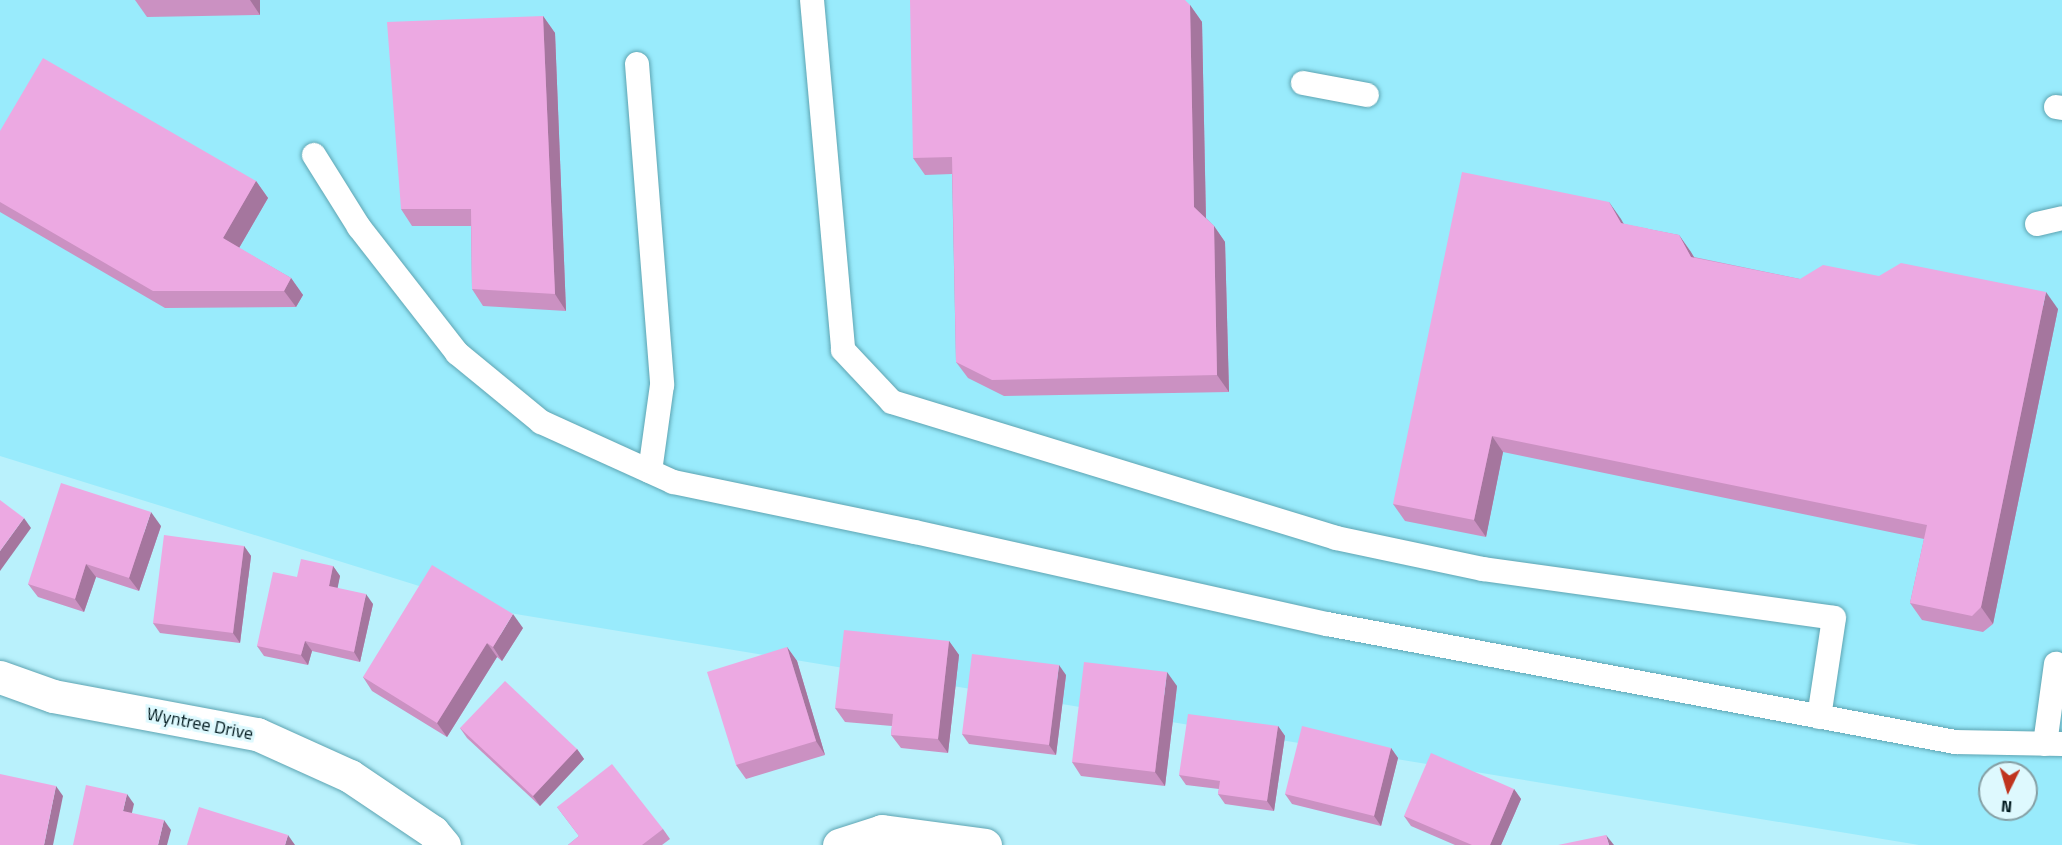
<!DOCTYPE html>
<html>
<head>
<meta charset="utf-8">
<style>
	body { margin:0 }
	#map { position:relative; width:2062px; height:845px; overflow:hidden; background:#b9f1fc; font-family:"Titillium Web",sans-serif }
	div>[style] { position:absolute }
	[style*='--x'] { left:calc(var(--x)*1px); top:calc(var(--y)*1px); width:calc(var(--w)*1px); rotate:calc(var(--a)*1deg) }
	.built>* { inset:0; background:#99ebfc }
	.roads { filter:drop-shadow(0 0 2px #5ea4b2) drop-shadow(0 0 2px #5ea4b2) }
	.lane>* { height:24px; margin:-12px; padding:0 12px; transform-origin:12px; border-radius:12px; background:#fff }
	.street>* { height:33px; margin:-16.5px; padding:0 16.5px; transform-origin:16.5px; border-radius:16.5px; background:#fff }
	.wall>* { inset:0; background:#cb91c2 }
	.shaded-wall>* { inset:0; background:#a5769e }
	.building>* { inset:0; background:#eca9e2 }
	span { translate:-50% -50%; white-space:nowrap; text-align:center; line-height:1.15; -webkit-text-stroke:6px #def9fe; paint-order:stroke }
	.street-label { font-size:18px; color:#00191e }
	.north { position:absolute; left:1978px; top:761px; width:60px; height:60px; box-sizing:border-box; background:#def9fe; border:2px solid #859fa4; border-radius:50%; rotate:185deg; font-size:16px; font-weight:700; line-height:24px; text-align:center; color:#00191e }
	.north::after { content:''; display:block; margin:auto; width:21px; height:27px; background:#bf341e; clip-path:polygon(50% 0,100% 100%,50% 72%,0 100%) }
</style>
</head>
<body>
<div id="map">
	<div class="built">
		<div style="clip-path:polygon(evenodd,0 0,2062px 0,2062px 845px,1919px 845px,503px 612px,0 456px,0 0,1990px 773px,2026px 773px,2026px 809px,1990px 809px,1990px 773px)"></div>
	</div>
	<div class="roads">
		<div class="lane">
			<div style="--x:812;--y:0;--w:351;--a:84.9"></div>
			<div style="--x:843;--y:350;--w:71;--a:46.7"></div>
			<div style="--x:892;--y:402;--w:464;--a:17"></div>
			<div style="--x:1336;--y:538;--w:150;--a:11.9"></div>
			<div style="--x:1483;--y:569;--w:354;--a:7.9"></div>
			<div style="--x:1834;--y:618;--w:100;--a:98.6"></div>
			<div style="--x:637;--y:64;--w:322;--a:85.5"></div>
			<div style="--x:662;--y:385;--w:87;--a:97.9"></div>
			<div style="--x:1303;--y:83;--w:65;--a:10.6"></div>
			<div style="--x:2056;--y:107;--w:6;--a:9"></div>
			<div style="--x:314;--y:155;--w:85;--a:58"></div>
			<div style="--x:359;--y:227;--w:160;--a:52.1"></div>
			<div style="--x:457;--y:353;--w:109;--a:39.4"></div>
			<div style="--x:541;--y:422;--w:145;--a:24.4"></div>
			<div style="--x:673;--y:482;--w:247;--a:11.7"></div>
			<div style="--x:915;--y:532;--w:422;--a:12.6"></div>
			<div style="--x:1327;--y:624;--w:639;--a:10.64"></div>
			<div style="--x:1955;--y:742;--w:107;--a:1.1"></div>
			<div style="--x:2037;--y:224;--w:26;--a:-13"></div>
			<div style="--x:2045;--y:744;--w:81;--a:-82.2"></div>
		</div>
		<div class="street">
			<div style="--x:0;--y:677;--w:56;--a:19.7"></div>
			<div style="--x:53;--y:696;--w:208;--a:10.6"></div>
			<div style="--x:257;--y:734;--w:102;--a:24.3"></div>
			<div style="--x:350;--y:776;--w:100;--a:34"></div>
			<div style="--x:433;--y:832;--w:17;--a:50"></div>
			<div style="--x:839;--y:845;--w:45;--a:-18"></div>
			<div style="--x:882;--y:831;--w:104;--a:7.7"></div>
		</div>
	</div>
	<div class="wall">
		<div style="clip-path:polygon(135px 0,260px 0,260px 15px,147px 17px)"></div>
		<div style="clip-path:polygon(1190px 5px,1202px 22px,1206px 218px,1214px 226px,1225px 242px,1229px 392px,1004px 396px,968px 378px,956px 362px,952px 174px,925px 175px,913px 158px)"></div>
		<div style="clip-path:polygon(543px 16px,555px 33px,566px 311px,483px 306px,472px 289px,471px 226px,412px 226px,401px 209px)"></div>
		<div style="clip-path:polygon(0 131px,256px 181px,268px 198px,239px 248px,291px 278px,303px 295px,296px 307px,165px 308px,0 212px)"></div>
		<div style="clip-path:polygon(1609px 202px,1623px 224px,1679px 235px,1694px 257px,1800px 279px,1879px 276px,2058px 309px,1993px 624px,1983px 632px,1922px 620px,1910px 603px,1924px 539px,1503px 452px,1486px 537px,1405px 521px,1393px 504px)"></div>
		<div style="clip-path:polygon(161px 526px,139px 591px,96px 577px,84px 612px,38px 597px,28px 584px)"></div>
		<div style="clip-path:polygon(244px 546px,251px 556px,240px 643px,160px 633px,153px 623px)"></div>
		<div style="clip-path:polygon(333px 566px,340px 576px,337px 588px,373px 604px,360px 662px,312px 651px,308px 665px,264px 656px,257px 646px,297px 577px)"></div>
		<div style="clip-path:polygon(523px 628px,502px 661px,497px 657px,447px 737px,372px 691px,363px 677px)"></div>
		<div style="clip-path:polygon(949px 641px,959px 655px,948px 753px,901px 748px,891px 735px,892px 726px,845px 722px,835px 708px)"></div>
		<div style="clip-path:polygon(787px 647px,797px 661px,825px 755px,746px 779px,736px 765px)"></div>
		<div style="clip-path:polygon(1066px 675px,1056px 755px,969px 744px,962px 734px)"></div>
		<div style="clip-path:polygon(1177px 686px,1165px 786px,1081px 776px,1072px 762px)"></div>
		<div style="clip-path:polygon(1278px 726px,1285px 736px,1274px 811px,1225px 804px,1218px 794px,1219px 789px,1186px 785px,1179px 775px)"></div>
		<div style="clip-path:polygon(460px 728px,577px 749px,584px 759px,540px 806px,467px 738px)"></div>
		<div style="clip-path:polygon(1391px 748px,1398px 758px,1381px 826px,1292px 804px,1285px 794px)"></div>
		<div style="clip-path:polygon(1514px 789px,1521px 799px,1501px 845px,1455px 845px,1411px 826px,1404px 816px)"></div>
		<div style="clip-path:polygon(557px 807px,663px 829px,670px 839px,662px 845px,568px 845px,579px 836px)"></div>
	</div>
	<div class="shaded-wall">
		<div style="clip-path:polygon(250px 0,260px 0,260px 15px)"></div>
		<div style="clip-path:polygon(1190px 5px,1202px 22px,1206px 224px,1194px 207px)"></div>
		<div style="clip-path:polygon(543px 16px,555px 33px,566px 311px,555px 294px)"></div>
		<div style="clip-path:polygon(256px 181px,268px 198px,235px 255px,223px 238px)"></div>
		<div style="clip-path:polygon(1609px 202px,1621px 219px,1633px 240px,1621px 223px)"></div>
		<div style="clip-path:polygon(1214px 226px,1225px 242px,1229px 392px,1217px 375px)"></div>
		<div style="clip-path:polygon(1679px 235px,1691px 252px,1703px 273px,1691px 257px)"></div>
		<div style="clip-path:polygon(291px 278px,303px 295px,296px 307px,284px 291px)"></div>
		<div style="clip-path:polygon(2046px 292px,2058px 309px,1993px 624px,1981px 607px)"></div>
		<div style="clip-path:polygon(1492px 436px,1503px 452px,1486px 537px,1474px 520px)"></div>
		<div style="clip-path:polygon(151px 512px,161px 526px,139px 591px,129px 578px)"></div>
		<div style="clip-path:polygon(24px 518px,31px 528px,0 571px,0 551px)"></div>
		<div style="clip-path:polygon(244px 546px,251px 556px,240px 643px,233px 633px)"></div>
		<div style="clip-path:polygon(86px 564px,96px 577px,84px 612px,75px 599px)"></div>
		<div style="clip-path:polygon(333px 566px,340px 576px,336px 596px,329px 586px)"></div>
		<div style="clip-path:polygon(366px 594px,373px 604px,360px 662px,354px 652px)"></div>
		<div style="clip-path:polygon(513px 614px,523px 628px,502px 661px,493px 647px)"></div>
		<div style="clip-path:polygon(305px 641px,312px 651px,308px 665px,301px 655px)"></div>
		<div style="clip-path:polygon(949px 641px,959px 655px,948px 753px,938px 739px)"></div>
		<div style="clip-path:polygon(487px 643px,497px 657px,447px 737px,437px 723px)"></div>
		<div style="clip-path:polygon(787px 647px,797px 661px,825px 755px,816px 741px)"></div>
		<div style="clip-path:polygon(1059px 665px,1066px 675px,1056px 755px,1049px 745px)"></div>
		<div style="clip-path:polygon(1167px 672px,1177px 686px,1165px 786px,1155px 772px)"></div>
		<div style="clip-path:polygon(1278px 726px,1285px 736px,1274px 811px,1267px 801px)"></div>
		<div style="clip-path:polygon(1391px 748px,1398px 758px,1381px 826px,1374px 816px)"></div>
		<div style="clip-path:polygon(577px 749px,584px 759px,540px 806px,533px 796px)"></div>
		<div style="clip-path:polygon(56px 786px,63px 796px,53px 845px,44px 845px)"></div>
		<div style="clip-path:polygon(1514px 789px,1521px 799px,1501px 845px,1490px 845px)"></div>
		<div style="clip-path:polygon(127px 794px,134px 804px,130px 821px,123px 811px)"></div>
		<div style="clip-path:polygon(164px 820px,171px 830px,167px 845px,158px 845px)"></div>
		<div style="clip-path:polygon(288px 835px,295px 845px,285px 845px)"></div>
		<div style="clip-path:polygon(1606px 835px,1614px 845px,1609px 845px)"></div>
	</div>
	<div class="building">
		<div style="clip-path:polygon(910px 0,1185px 0,1190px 5px,1194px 207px,1214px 226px,1217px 375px,992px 380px,956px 362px,952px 157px,913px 158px)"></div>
		<div style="clip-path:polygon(543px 16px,555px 294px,472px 289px,471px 209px,401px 209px,387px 22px)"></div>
		<div style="clip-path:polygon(43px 58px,256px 181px,223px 238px,291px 278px,284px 291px,153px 291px,0 202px,0 131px)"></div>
		<div style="clip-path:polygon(1462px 172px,1609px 202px,1621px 223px,1679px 235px,1691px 257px,1800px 279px,1823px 265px,1879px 276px,1901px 263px,2046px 292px,1981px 607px,1972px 616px,1910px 603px,1927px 525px,1492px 436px,1474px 520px,1393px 504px)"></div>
		<div style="clip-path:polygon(61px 483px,151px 512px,129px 578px,86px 564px,75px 599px,28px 584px)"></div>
		<div style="clip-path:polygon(0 500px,24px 518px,0 551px)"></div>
		<div style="clip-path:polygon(164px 535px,244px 546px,233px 633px,153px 623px)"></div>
		<div style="clip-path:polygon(301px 559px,333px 566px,329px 586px,366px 594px,354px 652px,305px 641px,301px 655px,257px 646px,273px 572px,297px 577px)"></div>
		<div style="clip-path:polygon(432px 565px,513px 614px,493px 647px,487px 643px,437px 723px,363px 677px)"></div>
		<div style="clip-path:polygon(844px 630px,949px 641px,938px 739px,891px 735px,893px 714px,835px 708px)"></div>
		<div style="clip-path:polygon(787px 647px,816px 741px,736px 765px,707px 672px)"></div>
		<div style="clip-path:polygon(972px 654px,1059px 665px,1049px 745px,962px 734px)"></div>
		<div style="clip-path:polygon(1084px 662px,1167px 672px,1155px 772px,1072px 762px)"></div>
		<div style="clip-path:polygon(505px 681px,577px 749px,533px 796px,460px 728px)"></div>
		<div style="clip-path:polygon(1188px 714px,1278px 726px,1267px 801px,1218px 794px,1220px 781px,1179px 775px)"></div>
		<div style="clip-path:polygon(1302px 726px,1391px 748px,1374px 816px,1285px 794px)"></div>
		<div style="clip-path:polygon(1431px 753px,1514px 789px,1490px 845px,1472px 845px,1404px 816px)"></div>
		<div style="clip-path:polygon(612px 764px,663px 829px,642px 845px,568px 845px,579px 836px,557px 807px)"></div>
		<div style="clip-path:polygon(0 774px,56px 786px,44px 845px,0 845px)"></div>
		<div style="clip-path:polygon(86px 785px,127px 794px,123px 811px,164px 820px,158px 845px,73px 845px)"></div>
		<div style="clip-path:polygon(199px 807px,288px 835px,285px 845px,187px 845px)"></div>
		<div style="clip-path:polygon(1606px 835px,1609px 845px,1558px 845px)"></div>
	</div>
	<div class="street-label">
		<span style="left:200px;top:724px;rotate:11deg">Wyntree Drive</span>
	</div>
	<div class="north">N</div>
</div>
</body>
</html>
